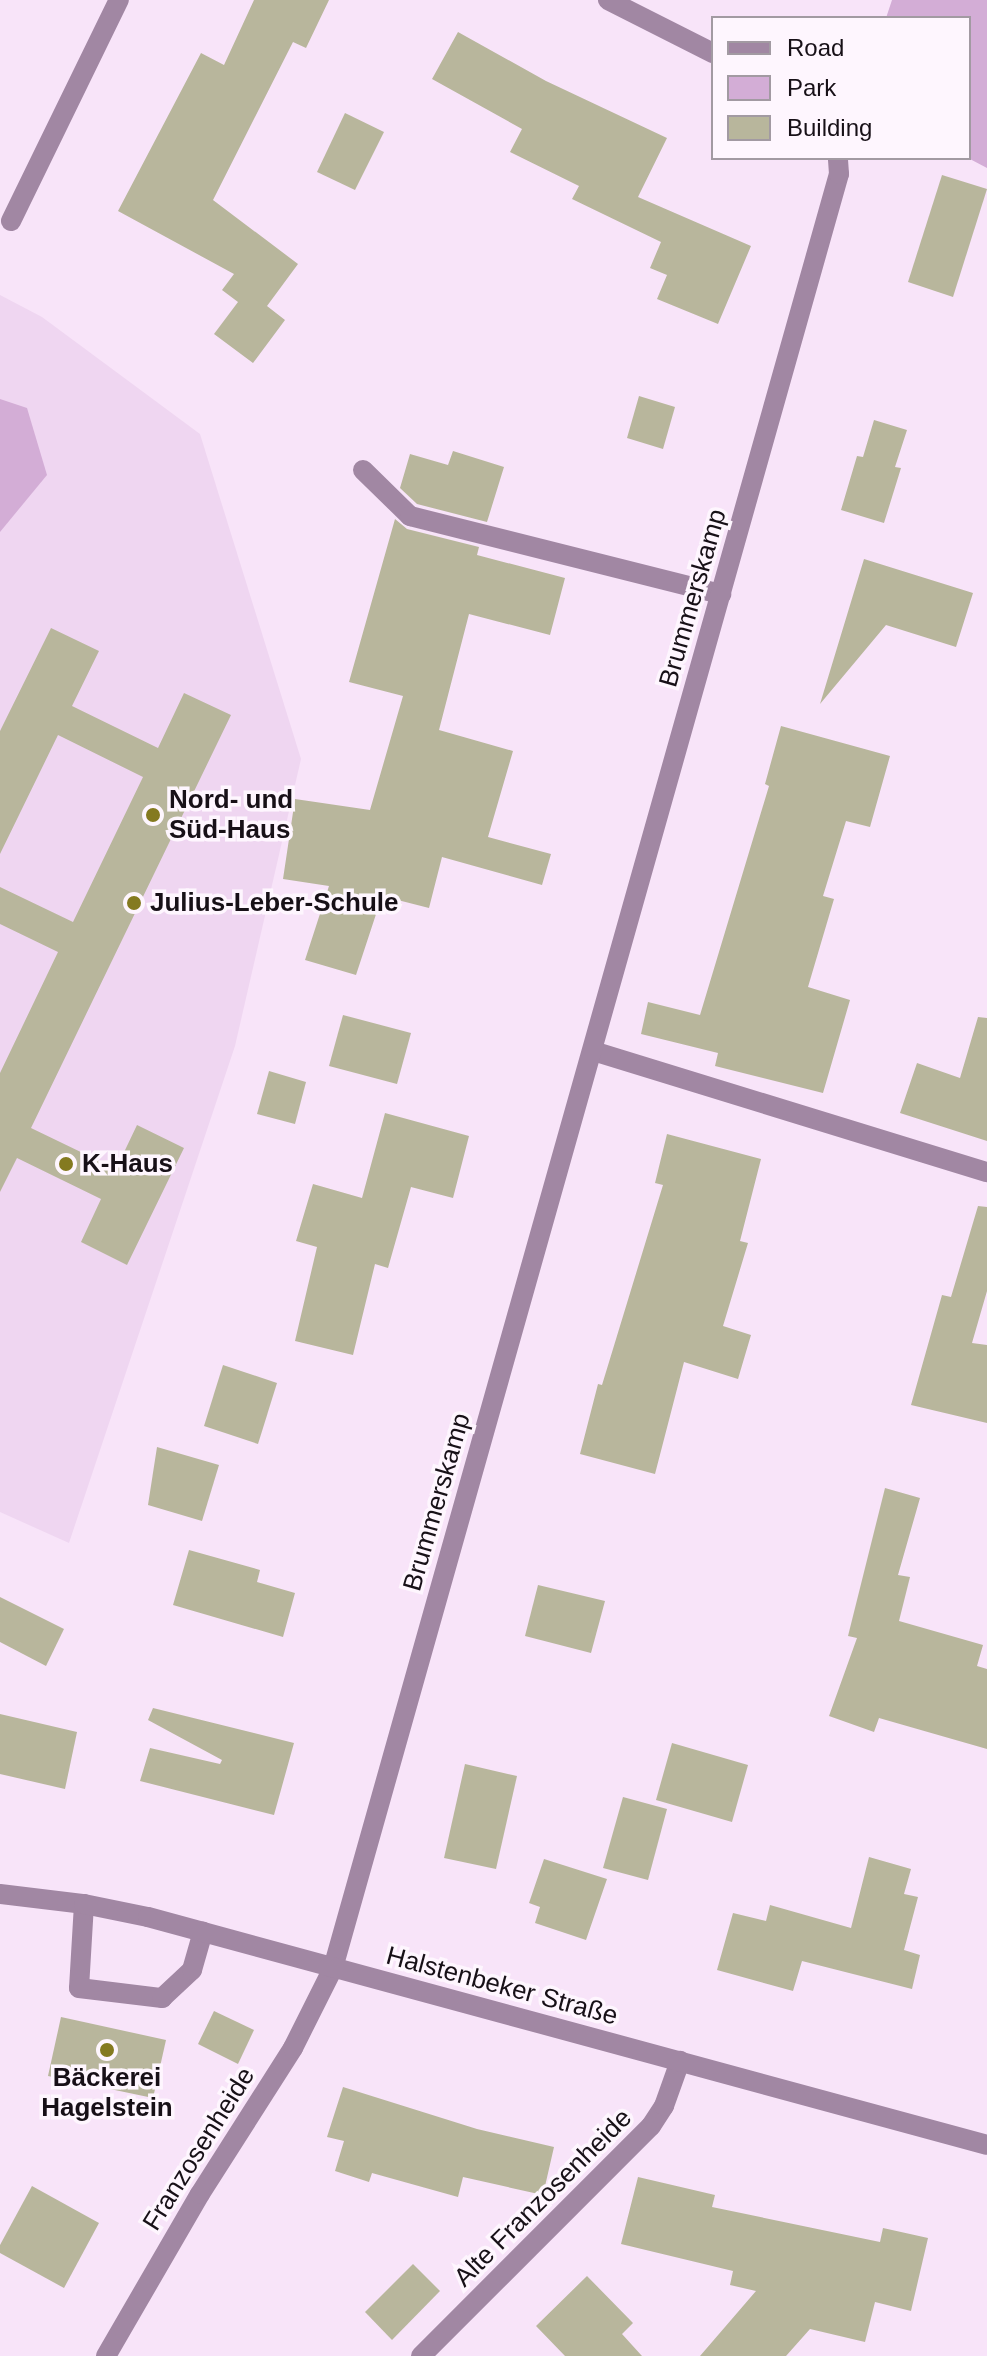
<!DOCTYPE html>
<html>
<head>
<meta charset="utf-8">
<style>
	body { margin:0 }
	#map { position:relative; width:987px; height:2356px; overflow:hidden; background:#f8e4f9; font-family:Arial,sans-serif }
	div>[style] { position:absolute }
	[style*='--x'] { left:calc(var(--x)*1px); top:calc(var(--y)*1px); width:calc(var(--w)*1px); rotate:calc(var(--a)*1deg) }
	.built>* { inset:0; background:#efd6f1 }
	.green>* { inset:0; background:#d3add6 }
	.building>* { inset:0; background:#b8b69c }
	.service>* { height:20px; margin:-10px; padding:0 10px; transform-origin:10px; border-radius:10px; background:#a187a3 }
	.minor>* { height:20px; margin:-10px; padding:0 10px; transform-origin:10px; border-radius:10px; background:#a187a3 }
	.tertiary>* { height:20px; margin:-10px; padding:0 10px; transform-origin:10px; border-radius:10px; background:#a187a3 }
	.dots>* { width:22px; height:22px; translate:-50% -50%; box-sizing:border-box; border:4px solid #fef6fe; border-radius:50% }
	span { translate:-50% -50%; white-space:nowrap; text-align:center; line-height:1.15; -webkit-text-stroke:7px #fef6fe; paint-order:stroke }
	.street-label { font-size:26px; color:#171017 }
	.poi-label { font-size:26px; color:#171017; font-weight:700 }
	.left { translate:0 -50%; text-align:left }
	.legend { position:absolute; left:711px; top:16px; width:260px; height:144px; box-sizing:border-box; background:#fef6fe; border:2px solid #a29aa2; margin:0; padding:10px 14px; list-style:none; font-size:24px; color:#171017 }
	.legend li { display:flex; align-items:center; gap:16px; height:40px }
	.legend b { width:40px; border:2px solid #a29aa2 }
</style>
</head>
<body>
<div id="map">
	<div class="built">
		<div style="clip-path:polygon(0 295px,42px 317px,200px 434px,301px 759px,235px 1046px,69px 1543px,0 1512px)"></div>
	</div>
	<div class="green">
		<div style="clip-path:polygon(892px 0,987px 0,987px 168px,968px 158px,969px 18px,886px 18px)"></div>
		<div style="clip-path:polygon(0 399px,27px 408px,47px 475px,0 532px)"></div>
	</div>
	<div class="building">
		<div style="clip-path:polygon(254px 0,329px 0,306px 48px,293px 42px,213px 200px,298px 264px,267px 306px,285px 320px,253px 363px,214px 334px,238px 302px,222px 290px,234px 274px,118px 211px,201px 53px,224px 65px)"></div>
		<div style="clip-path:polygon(458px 32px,546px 81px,667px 138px,638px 197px,751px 246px,718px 324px,657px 299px,667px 275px,650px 268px,661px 242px,572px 199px,579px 186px,510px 152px,522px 129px,432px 79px)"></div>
		<div style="clip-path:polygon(345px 113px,384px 132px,355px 190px,317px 172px)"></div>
		<div style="clip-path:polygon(942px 175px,987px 189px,953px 297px,908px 282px)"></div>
		<div style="clip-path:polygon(639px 396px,675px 407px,663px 449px,627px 438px)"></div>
		<div style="clip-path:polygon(874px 420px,907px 430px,895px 467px,901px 468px,884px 523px,841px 510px,857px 456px,863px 457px)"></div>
		<div style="clip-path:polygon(453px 451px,504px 467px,487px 522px,417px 504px,400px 488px,410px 454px,448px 465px)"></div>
		<div style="clip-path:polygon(395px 519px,407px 529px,479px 547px,477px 555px,565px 578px,550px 635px,469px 614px,439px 730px,513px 751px,488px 837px,551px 854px,542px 885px,442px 857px,429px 908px,382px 896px,356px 975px,305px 960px,329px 886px,283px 879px,295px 799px,370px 810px,403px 696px,349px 682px)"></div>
		<div style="clip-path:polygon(864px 559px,973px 593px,956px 647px,886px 625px,820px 704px)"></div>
		<div style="clip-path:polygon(51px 628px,99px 651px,72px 706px,158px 748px,184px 693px,231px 715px,31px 1128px,116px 1169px,137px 1125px,184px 1148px,127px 1265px,81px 1242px,101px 1199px,17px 1158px,0 1192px,0 1073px,58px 952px,0 924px,0 887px,73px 922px,143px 777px,58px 735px,0 854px,0 731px)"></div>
		<div style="clip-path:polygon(781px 726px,890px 756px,870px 827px,846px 821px,823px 896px,834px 899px,808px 987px,850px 1000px,823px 1093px,715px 1066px,718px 1053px,641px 1034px,648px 1002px,700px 1015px,769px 786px,765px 784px)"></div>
		<div style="clip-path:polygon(343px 1015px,411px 1033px,397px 1084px,329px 1066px)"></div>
		<div style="clip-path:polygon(978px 1017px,987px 1018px,987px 1141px,900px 1113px,917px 1063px,960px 1078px)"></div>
		<div style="clip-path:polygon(269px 1071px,306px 1082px,295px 1124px,257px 1114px)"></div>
		<div style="clip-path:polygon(385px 1113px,469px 1136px,453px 1198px,411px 1187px,388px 1268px,375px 1264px,353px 1355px,295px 1341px,317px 1247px,296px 1241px,313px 1184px,362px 1198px)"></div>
		<div style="clip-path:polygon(667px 1134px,761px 1159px,740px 1241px,748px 1243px,723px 1326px,751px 1335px,738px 1379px,684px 1362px,655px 1474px,580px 1454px,598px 1384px,602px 1385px,663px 1185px,655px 1183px)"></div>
		<div style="clip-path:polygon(978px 1206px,987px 1207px,987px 1291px,972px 1343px,987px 1345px,987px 1423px,911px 1405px,942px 1295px,951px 1297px)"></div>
		<div style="clip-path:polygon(223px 1365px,277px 1383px,258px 1444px,204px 1426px)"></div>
		<div style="clip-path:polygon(157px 1447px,219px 1465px,202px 1521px,148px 1505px)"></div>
		<div style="clip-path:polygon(885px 1488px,920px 1498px,898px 1575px,910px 1577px,899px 1621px,983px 1645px,977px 1666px,987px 1669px,987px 1749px,879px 1718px,874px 1732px,829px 1716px,857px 1638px,848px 1636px)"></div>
		<div style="clip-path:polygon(189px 1550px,260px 1570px,257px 1582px,295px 1593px,283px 1637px,173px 1605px)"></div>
		<div style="clip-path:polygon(538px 1585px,605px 1601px,591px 1653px,525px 1636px)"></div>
		<div style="clip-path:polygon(0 1597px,64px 1629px,46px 1666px,0 1642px)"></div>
		<div style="clip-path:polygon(153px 1708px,294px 1743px,274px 1815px,140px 1781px,150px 1748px,220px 1764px,222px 1760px,148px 1720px)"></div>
		<div style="clip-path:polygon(0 1714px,77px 1732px,65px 1789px,0 1774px)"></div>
		<div style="clip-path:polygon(672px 1743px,748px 1765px,732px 1822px,656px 1800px)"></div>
		<div style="clip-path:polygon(465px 1764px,517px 1776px,496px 1869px,444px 1858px)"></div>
		<div style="clip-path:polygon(623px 1797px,667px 1809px,648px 1880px,603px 1868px)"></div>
		<div style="clip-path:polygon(869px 1857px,911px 1869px,904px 1894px,918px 1897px,904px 1950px,920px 1955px,912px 1989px,802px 1961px,793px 1991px,717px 1970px,733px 1913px,766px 1921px,770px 1905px,851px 1928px)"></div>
		<div style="clip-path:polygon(544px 1859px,607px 1879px,586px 1940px,535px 1923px,540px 1907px,529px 1903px)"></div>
		<div style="clip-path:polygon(214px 2011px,254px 2030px,238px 2064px,198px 2044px)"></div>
		<div style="clip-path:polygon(61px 2017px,166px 2040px,153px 2098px,48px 2076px)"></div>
		<div style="clip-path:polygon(343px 2087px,477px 2129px,554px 2147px,543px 2195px,463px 2177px,458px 2197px,372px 2173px,369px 2182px,335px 2171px,344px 2141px,327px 2137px)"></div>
		<div style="clip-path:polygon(638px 2177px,715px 2195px,712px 2207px,880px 2242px,883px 2228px,928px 2238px,911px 2311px,875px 2302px,865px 2342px,810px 2329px,786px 2356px,700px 2356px,756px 2291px,730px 2285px,733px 2271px,621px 2244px)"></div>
		<div style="clip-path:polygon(32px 2186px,99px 2223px,64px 2288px,0 2253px,0 2245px)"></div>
		<div style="clip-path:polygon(413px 2264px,440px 2291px,392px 2340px,365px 2312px)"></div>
		<div style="clip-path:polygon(587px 2276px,633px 2323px,622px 2334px,642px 2356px,565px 2356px,536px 2326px)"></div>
	</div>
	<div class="service">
		<div style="--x:363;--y:470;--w:66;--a:44.4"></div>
		<div style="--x:410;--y:516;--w:321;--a:14.1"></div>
		<div style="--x:84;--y:1904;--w:84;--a:93.4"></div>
		<div style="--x:79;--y:1988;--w:84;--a:6.9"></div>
		<div style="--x:162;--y:1998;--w:41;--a:-43"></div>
		<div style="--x:192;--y:1970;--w:40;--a:-74"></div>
	</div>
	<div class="minor">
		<div style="--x:608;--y:0;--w:118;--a:26.8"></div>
		<div style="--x:11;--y:221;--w:246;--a:-64"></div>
		<div style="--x:593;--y:1051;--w:412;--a:17.1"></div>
		<div style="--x:106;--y:2356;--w:187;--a:-59.9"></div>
		<div style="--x:200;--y:2194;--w:173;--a:-57.5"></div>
		<div style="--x:293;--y:2048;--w:89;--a:-63.4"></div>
		<div style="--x:333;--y:1968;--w:1864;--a:-74.25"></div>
		<div style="--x:839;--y:174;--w:16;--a:-94"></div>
		<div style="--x:421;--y:2356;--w:325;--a:-45"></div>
		<div style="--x:651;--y:2126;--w:24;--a:-57"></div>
		<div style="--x:664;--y:2106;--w:48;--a:-70.4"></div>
	</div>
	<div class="tertiary">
		<div style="--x:0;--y:1894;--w:85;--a:6.8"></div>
		<div style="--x:84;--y:1904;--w:65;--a:11.5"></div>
		<div style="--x:148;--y:1917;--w:869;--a:15.2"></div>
	</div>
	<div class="dots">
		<div style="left:153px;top:815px;background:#847a20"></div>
		<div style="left:134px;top:903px;background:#847a20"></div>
		<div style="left:66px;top:1164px;background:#847a20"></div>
		<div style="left:107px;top:2050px;background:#847a20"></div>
	</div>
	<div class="street-label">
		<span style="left:693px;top:598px;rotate:-74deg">Brummerskamp</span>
		<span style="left:437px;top:1502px;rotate:-74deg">Brummerskamp</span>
		<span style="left:502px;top:1986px;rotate:15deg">Halstenbeker Straße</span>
		<span style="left:199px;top:2149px;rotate:-58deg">Franzosenheide</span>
		<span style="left:543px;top:2198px;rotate:-45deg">Alte Franzosenheide</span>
	</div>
	<div class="poi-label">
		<span class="left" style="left:169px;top:815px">Nord- und<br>Süd-Haus</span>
		<span class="left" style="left:150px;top:903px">Julius-Leber-Schule</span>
		<span class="left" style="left:82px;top:1164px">K-Haus</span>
		<span style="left:107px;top:2093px">Bäckerei<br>Hagelstein</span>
	</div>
	<ul class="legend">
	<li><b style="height:10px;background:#a187a3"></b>Road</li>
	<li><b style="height:22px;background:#d3add6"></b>Park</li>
	<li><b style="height:22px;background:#b8b69c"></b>Building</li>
	</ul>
</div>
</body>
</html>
